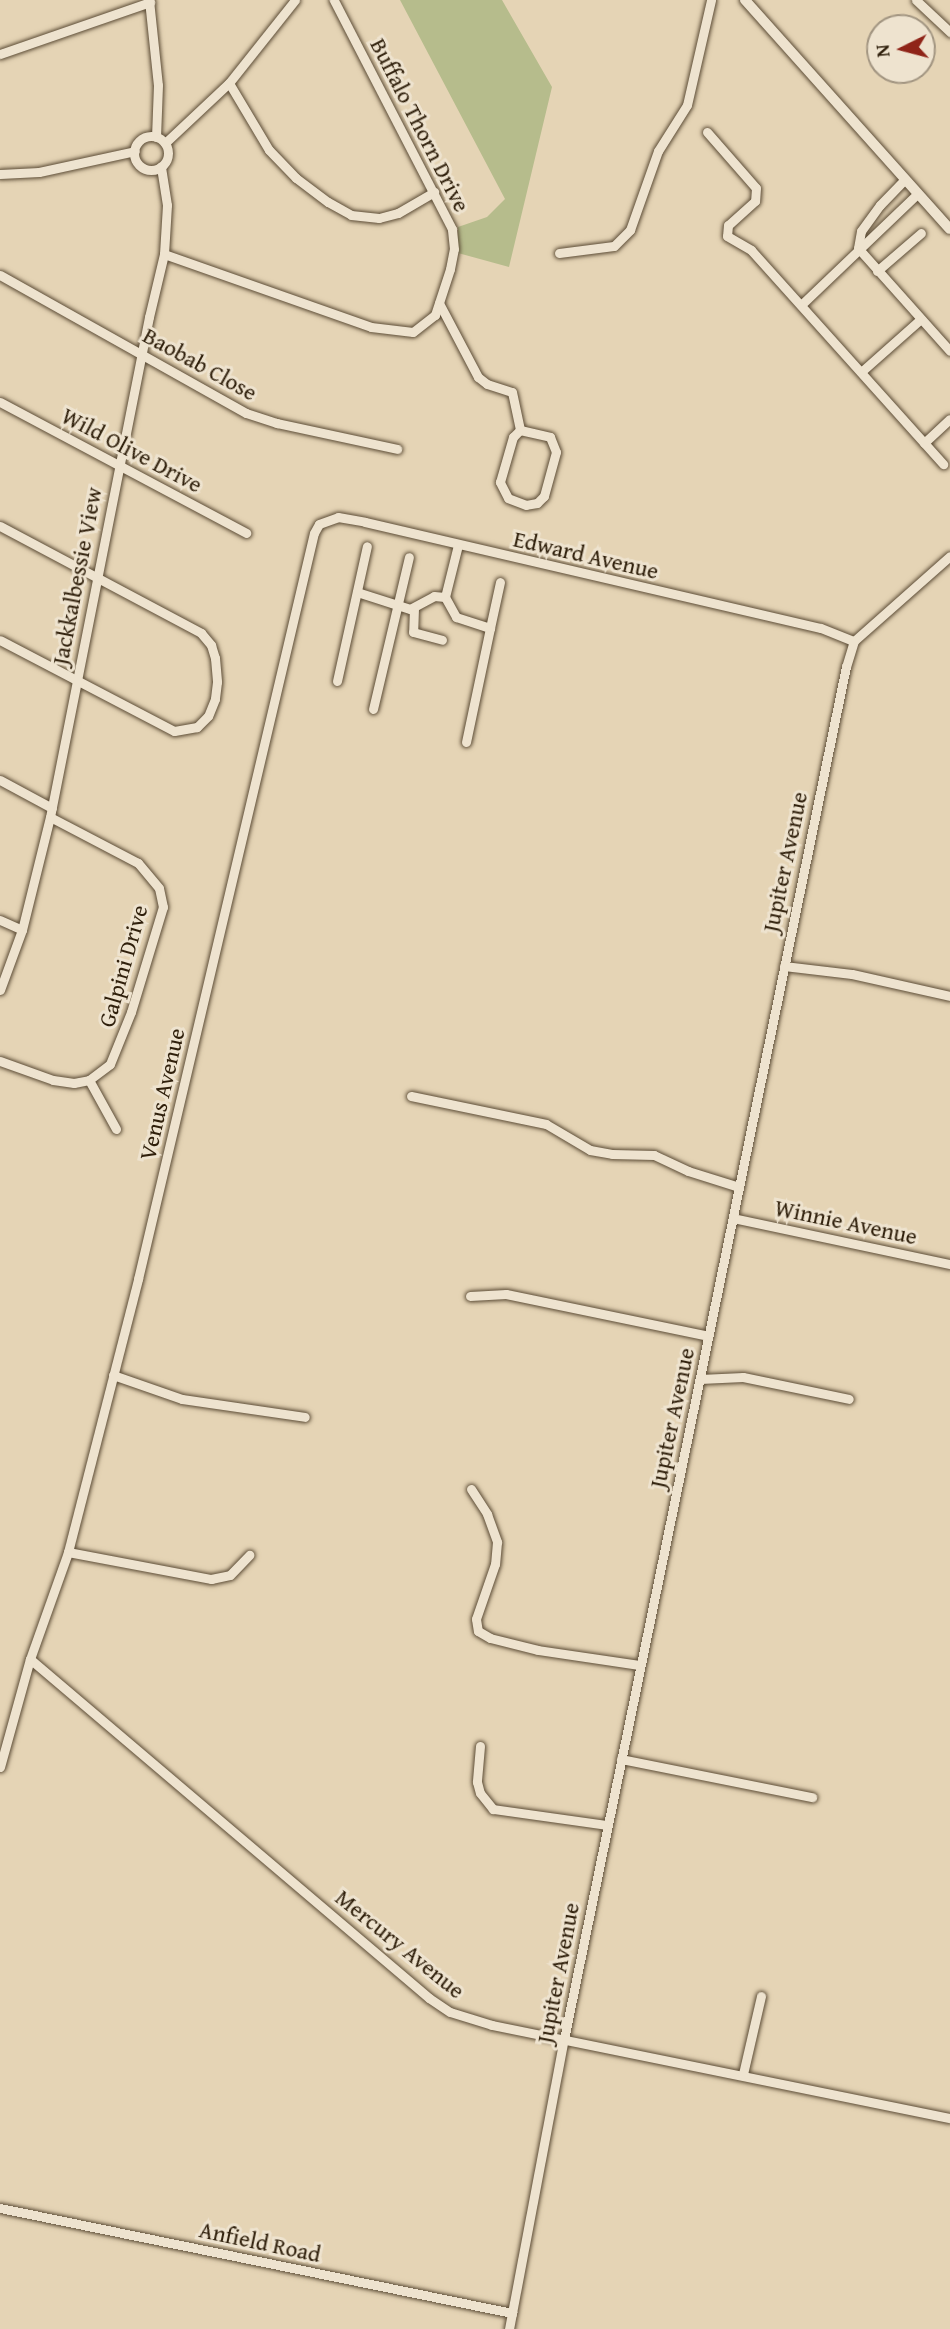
<!DOCTYPE html>
<html>
<head>
<meta charset="utf-8">
<style>
	body { margin:0 }
	#map { position:relative; width:950px; height:2329px; overflow:hidden; background:#e5d4b5; font-family:"Gentium Book Plus",serif }
	div>[style] { position:absolute }
	[style*='--x'] { left:calc(var(--x)*1px); top:calc(var(--y)*1px); width:calc(var(--w)*1px); rotate:calc(var(--a)*1deg) }
	.green>* { inset:0; background:#b6bc8c }
	.roads { filter:drop-shadow(0 0 2px #5c4c36) drop-shadow(0 0 2px #5c4c36) }
	.minor>* { height:9px; margin:-4.5px; padding:0 4.5px; transform-origin:4.5px; border-radius:4.5px; background:#eee3cf }
	.minor>.ring { margin:-4.5px; padding:0; box-sizing:content-box; background:none; border:9px solid #eee3cf; border-radius:50% }
	.tertiary>* { height:10px; margin:-5px; padding:0 5px; transform-origin:5px; border-radius:5px; background:#eee3cf }
	span { translate:-50% -50%; white-space:nowrap; text-align:center; line-height:1.15; -webkit-text-stroke:6px #eee3cf; paint-order:stroke }
	.street-label { font-size:23px; color:#2f1f0b }
	.north { position:absolute; left:866px; top:14px; width:70px; height:70px; box-sizing:border-box; background:#eee3cf; border:2px solid #a29581; border-radius:50%; rotate:264deg; font-size:19px; font-weight:700; line-height:28px; text-align:center; color:#2f1f0b }
	.north::after { content:''; display:block; margin:auto; width:24px; height:32px; background:#8f2418; clip-path:polygon(50% 0,100% 100%,50% 72%,0 100%) }
</style>
</head>
<body>
<div id="map">
	<div class="green">
		<div style="clip-path:polygon(400px 0,502px 0,552px 87px,509px 267px,458px 253px,458px 227px,487px 217px,505px 199px)"></div>
	</div>
	<div class="roads">
		<div class="minor">
			<div style="--x:149;--y:0;--w:85;--a:84"></div>
			<div style="--x:158;--y:85;--w:52;--a:92.2"></div>
			<div style="--x:916;--y:0;--w:47;--a:43.3"></div>
			<div style="--x:0;--y:54;--w:159;--a:-19.1"></div>
			<div style="--x:229;--y:83;--w:78;--a:59.2"></div>
			<div style="--x:269;--y:150;--w:39;--a:46"></div>
			<div style="--x:296;--y:178;--w:40;--a:37"></div>
			<div style="--x:328;--y:202;--w:26;--a:29"></div>
			<div style="--x:351;--y:215;--w:28;--a:6"></div>
			<div style="--x:379;--y:218;--w:20;--a:-15"></div>
			<div style="--x:398;--y:213;--w:42;--a:-30.3"></div>
			<div style="--x:707;--y:132;--w:74;--a:48.8"></div>
			<div style="--x:756;--y:188;--w:13;--a:94"></div>
			<div style="--x:755;--y:201;--w:36;--a:138"></div>
			<div style="--x:728;--y:225;--w:11;--a:95"></div>
			<div style="--x:727;--y:236;--w:28;--a:30"></div>
			<div style="--x:751;--y:250;--w:288;--a:48.1"></div>
			<div class="ring" style="left:134px;top:136px;width:25px;height:25px"></div>
			<div style="--x:165;--y:143;--w:88;--a:-43.2"></div>
			<div style="--x:229;--y:83;--w:106;--a:-51.5"></div>
			<div style="--x:0;--y:174;--w:39;--a:-3"></div>
			<div style="--x:39;--y:172;--w:98;--a:-12.3"></div>
			<div style="--x:858;--y:248;--w:138;--a:48.2"></div>
			<div style="--x:858;--y:248;--w:17;--a:-80"></div>
			<div style="--x:861;--y:231;--w:32;--a:-54"></div>
			<div style="--x:880;--y:205;--w:35;--a:-46"></div>
			<div style="--x:559;--y:253;--w:55;--a:-7.3"></div>
			<div style="--x:614;--y:246;--w:23;--a:-45"></div>
			<div style="--x:630;--y:230;--w:84;--a:-70.5"></div>
			<div style="--x:658;--y:151;--w:54;--a:-57.8"></div>
			<div style="--x:687;--y:105;--w:108;--a:-77.1"></div>
			<div style="--x:164;--y:254;--w:219;--a:19.4"></div>
			<div style="--x:371;--y:327;--w:42;--a:6.8"></div>
			<div style="--x:413;--y:332;--w:28;--a:-38"></div>
			<div style="--x:435;--y:315;--w:48;--a:-71.9"></div>
			<div style="--x:450;--y:269;--w:20;--a:-79"></div>
			<div style="--x:454;--y:249;--w:20;--a:-96"></div>
			<div style="--x:452;--y:229;--w:258;--a:-117.3"></div>
			<div style="--x:877;--y:271;--w:58;--a:-40.8"></div>
			<div style="--x:0;--y:275;--w:282;--a:29.3"></div>
			<div style="--x:246;--y:413;--w:33;--a:18"></div>
			<div style="--x:277;--y:423;--w:123;--a:12.2"></div>
			<div style="--x:439;--y:303;--w:84;--a:62.2"></div>
			<div style="--x:478;--y:377;--w:11;--a:38"></div>
			<div style="--x:487;--y:384;--w:26;--a:18"></div>
			<div style="--x:512;--y:392;--w:39;--a:78"></div>
			<div style="--x:801;--y:305;--w:161;--a:-43.7"></div>
			<div style="--x:861;--y:372;--w:80;--a:-41.5"></div>
			<div style="--x:0;--y:402;--w:279;--a:28"></div>
			<div style="--x:520;--y:430;--w:31;--a:13"></div>
			<div style="--x:550;--y:437;--w:16;--a:68"></div>
			<div style="--x:556;--y:452;--w:46;--a:105.3"></div>
			<div style="--x:544;--y:496;--w:10;--a:135"></div>
			<div style="--x:537;--y:503;--w:11;--a:170"></div>
			<div style="--x:526;--y:505;--w:19;--a:-159"></div>
			<div style="--x:508;--y:498;--w:18;--a:-117"></div>
			<div style="--x:500;--y:482;--w:47;--a:-73.9"></div>
			<div style="--x:513;--y:437;--w:10;--a:-45"></div>
			<div style="--x:924;--y:443;--w:35;--a:-43"></div>
			<div style="--x:0;--y:526;--w:228;--a:28"></div>
			<div style="--x:201;--y:633;--w:16;--a:50"></div>
			<div style="--x:211;--y:645;--w:14;--a:73"></div>
			<div style="--x:215;--y:658;--w:24;--a:85"></div>
			<div style="--x:217;--y:682;--w:17;--a:97"></div>
			<div style="--x:215;--y:699;--w:18;--a:112"></div>
			<div style="--x:208;--y:716;--w:16;--a:135"></div>
			<div style="--x:197;--y:727;--w:23;--a:170"></div>
			<div style="--x:174;--y:731;--w:196;--a:-152.4"></div>
			<div style="--x:357;--y:592;--w:56;--a:17.8"></div>
			<div style="--x:410;--y:609;--w:27;--a:-28"></div>
			<div style="--x:434;--y:596;--w:11;--a:5"></div>
			<div style="--x:445;--y:597;--w:54;--a:-76"></div>
			<div style="--x:445;--y:597;--w:23;--a:61"></div>
			<div style="--x:456;--y:617;--w:36;--a:18"></div>
			<div style="--x:490;--y:628;--w:47;--a:-77.7"></div>
			<div style="--x:414;--y:608;--w:24;--a:92"></div>
			<div style="--x:413;--y:632;--w:30;--a:15"></div>
			<div style="--x:337;--y:681;--w:138;--a:-77.5"></div>
			<div style="--x:373;--y:709;--w:156;--a:-76.7"></div>
			<div style="--x:466;--y:742;--w:116;--a:-78.1"></div>
			<div style="--x:0;--y:780;--w:59;--a:28.3"></div>
			<div style="--x:0;--y:920;--w:24;--a:24"></div>
			<div style="--x:784;--y:966;--w:68;--a:6.7"></div>
			<div style="--x:852;--y:974;--w:100;--a:12.7"></div>
			<div style="--x:0;--y:990;--w:64;--a:-69.9"></div>
			<div style="--x:22;--y:930;--w:116;--a:-76.1"></div>
			<div style="--x:50;--y:817;--w:510;--a:-78.8"></div>
			<div style="--x:149;--y:317;--w:65;--a:-76.6"></div>
			<div style="--x:164;--y:254;--w:49;--a:-86.5"></div>
			<div style="--x:167;--y:205;--w:39;--a:-99"></div>
			<div style="--x:0;--y:1061;--w:56;--a:19.7"></div>
			<div style="--x:53;--y:1080;--w:21;--a:8"></div>
			<div style="--x:74;--y:1083;--w:15;--a:-11"></div>
			<div style="--x:89;--y:1080;--w:26;--a:-37"></div>
			<div style="--x:110;--y:1064;--w:56;--a:-68"></div>
			<div style="--x:131;--y:1012;--w:110;--a:-73.1"></div>
			<div style="--x:163;--y:907;--w:19;--a:-102"></div>
			<div style="--x:159;--y:888;--w:33;--a:-130"></div>
			<div style="--x:138;--y:863;--w:99;--a:-152.4"></div>
			<div style="--x:89;--y:1080;--w:56;--a:61.1"></div>
			<div style="--x:411;--y:1096;--w:138;--a:11.7"></div>
			<div style="--x:546;--y:1124;--w:51;--a:30.6"></div>
			<div style="--x:590;--y:1150;--w:22;--a:10"></div>
			<div style="--x:612;--y:1154;--w:42;--a:1.4"></div>
			<div style="--x:654;--y:1155;--w:38;--a:25"></div>
			<div style="--x:688;--y:1171;--w:53;--a:17.4"></div>
			<div style="--x:733;--y:1218;--w:222;--a:12"></div>
			<div style="--x:470;--y:1296;--w:36;--a:-3"></div>
			<div style="--x:506;--y:1294;--w:206;--a:11.7"></div>
			<div style="--x:113;--y:1375;--w:73;--a:19.2"></div>
			<div style="--x:182;--y:1399;--w:124;--a:8.3"></div>
			<div style="--x:700;--y:1379;--w:43;--a:-2.7"></div>
			<div style="--x:743;--y:1377;--w:108;--a:11.7"></div>
			<div style="--x:471;--y:1489;--w:30;--a:57"></div>
			<div style="--x:487;--y:1514;--w:30;--a:70"></div>
			<div style="--x:497;--y:1542;--w:22;--a:95"></div>
			<div style="--x:495;--y:1564;--w:58;--a:109.1"></div>
			<div style="--x:476;--y:1619;--w:12;--a:81"></div>
			<div style="--x:478;--y:1631;--w:14;--a:30"></div>
			<div style="--x:490;--y:1638;--w:49;--a:14"></div>
			<div style="--x:538;--y:1650;--w:103;--a:8.4"></div>
			<div style="--x:68;--y:1552;--w:146;--a:10.7"></div>
			<div style="--x:211;--y:1579;--w:19;--a:-12"></div>
			<div style="--x:230;--y:1575;--w:28;--a:-46"></div>
			<div style="--x:30;--y:1659;--w:524;--a:40.35"></div>
			<div style="--x:429;--y:1998;--w:25;--a:34"></div>
			<div style="--x:450;--y:2012;--w:44;--a:17.2"></div>
			<div style="--x:492;--y:2025;--w:467;--a:11.5"></div>
			<div style="--x:480;--y:1746;--w:36;--a:95"></div>
			<div style="--x:477;--y:1782;--w:11;--a:75"></div>
			<div style="--x:480;--y:1793;--w:21;--a:51"></div>
			<div style="--x:493;--y:1809;--w:115;--a:8"></div>
			<div style="--x:621;--y:1759;--w:195;--a:11.3"></div>
			<div style="--x:0;--y:1767;--w:112;--a:-74.5"></div>
			<div style="--x:30;--y:1659;--w:114;--a:-70.4"></div>
			<div style="--x:68;--y:1552;--w:282;--a:-75.6"></div>
			<div style="--x:138;--y:1279;--w:766;--a:-76.73"></div>
			<div style="--x:314;--y:533;--w:10;--a:-61"></div>
			<div style="--x:319;--y:524;--w:20;--a:-20"></div>
			<div style="--x:338;--y:517;--w:27;--a:10"></div>
			<div style="--x:365;--y:522;--w:468;--a:13.1"></div>
			<div style="--x:821;--y:628;--w:35;--a:22"></div>
			<div style="--x:743;--y:2074;--w:80;--a:-77"></div>
			<div style="--x:0;--y:2208;--w:523;--a:11.59"></div>
			<div style="--x:509;--y:2329;--w:295;--a:-79.3"></div>
			<div style="--x:564;--y:2039;--w:1401;--a:-78.39"></div>
			<div style="--x:846;--y:667;--w:27;--a:-73"></div>
			<div style="--x:854;--y:641;--w:128;--a:-41.5"></div>
		</div>
		<div class="tertiary">
			<div style="--x:745;--y:0;--w:307;--a:48.2"></div>
		</div>
	</div>
	<div class="street-label">
		<span style="left:420px;top:125px;rotate:63deg">Buffalo Thorn Drive</span>
		<span style="left:200px;top:364px;rotate:29deg">Baobab Close</span>
		<span style="left:132px;top:450px;rotate:28deg">Wild Olive Drive</span>
		<span style="left:586px;top:555px;rotate:13deg">Edward Avenue</span>
		<span style="left:77px;top:576px;rotate:-79deg">Jackkalbessie View</span>
		<span style="left:785px;top:862px;rotate:-78deg">Jupiter Avenue</span>
		<span style="left:123px;top:966px;rotate:-74deg">Galpini Drive</span>
		<span style="left:162px;top:1094px;rotate:-77deg">Venus Avenue</span>
		<span style="left:846px;top:1222px;rotate:12deg">Winnie Avenue</span>
		<span style="left:672px;top:1418px;rotate:-78deg">Jupiter Avenue</span>
		<span style="left:400px;top:1944px;rotate:39deg">Mercury Avenue</span>
		<span style="left:558px;top:1973px;rotate:-79deg">Jupiter Avenue</span>
		<span style="left:260px;top:2242px;rotate:12deg">Anfield Road</span>
	</div>
	<div class="north">N</div>
</div>
</body>
</html>
